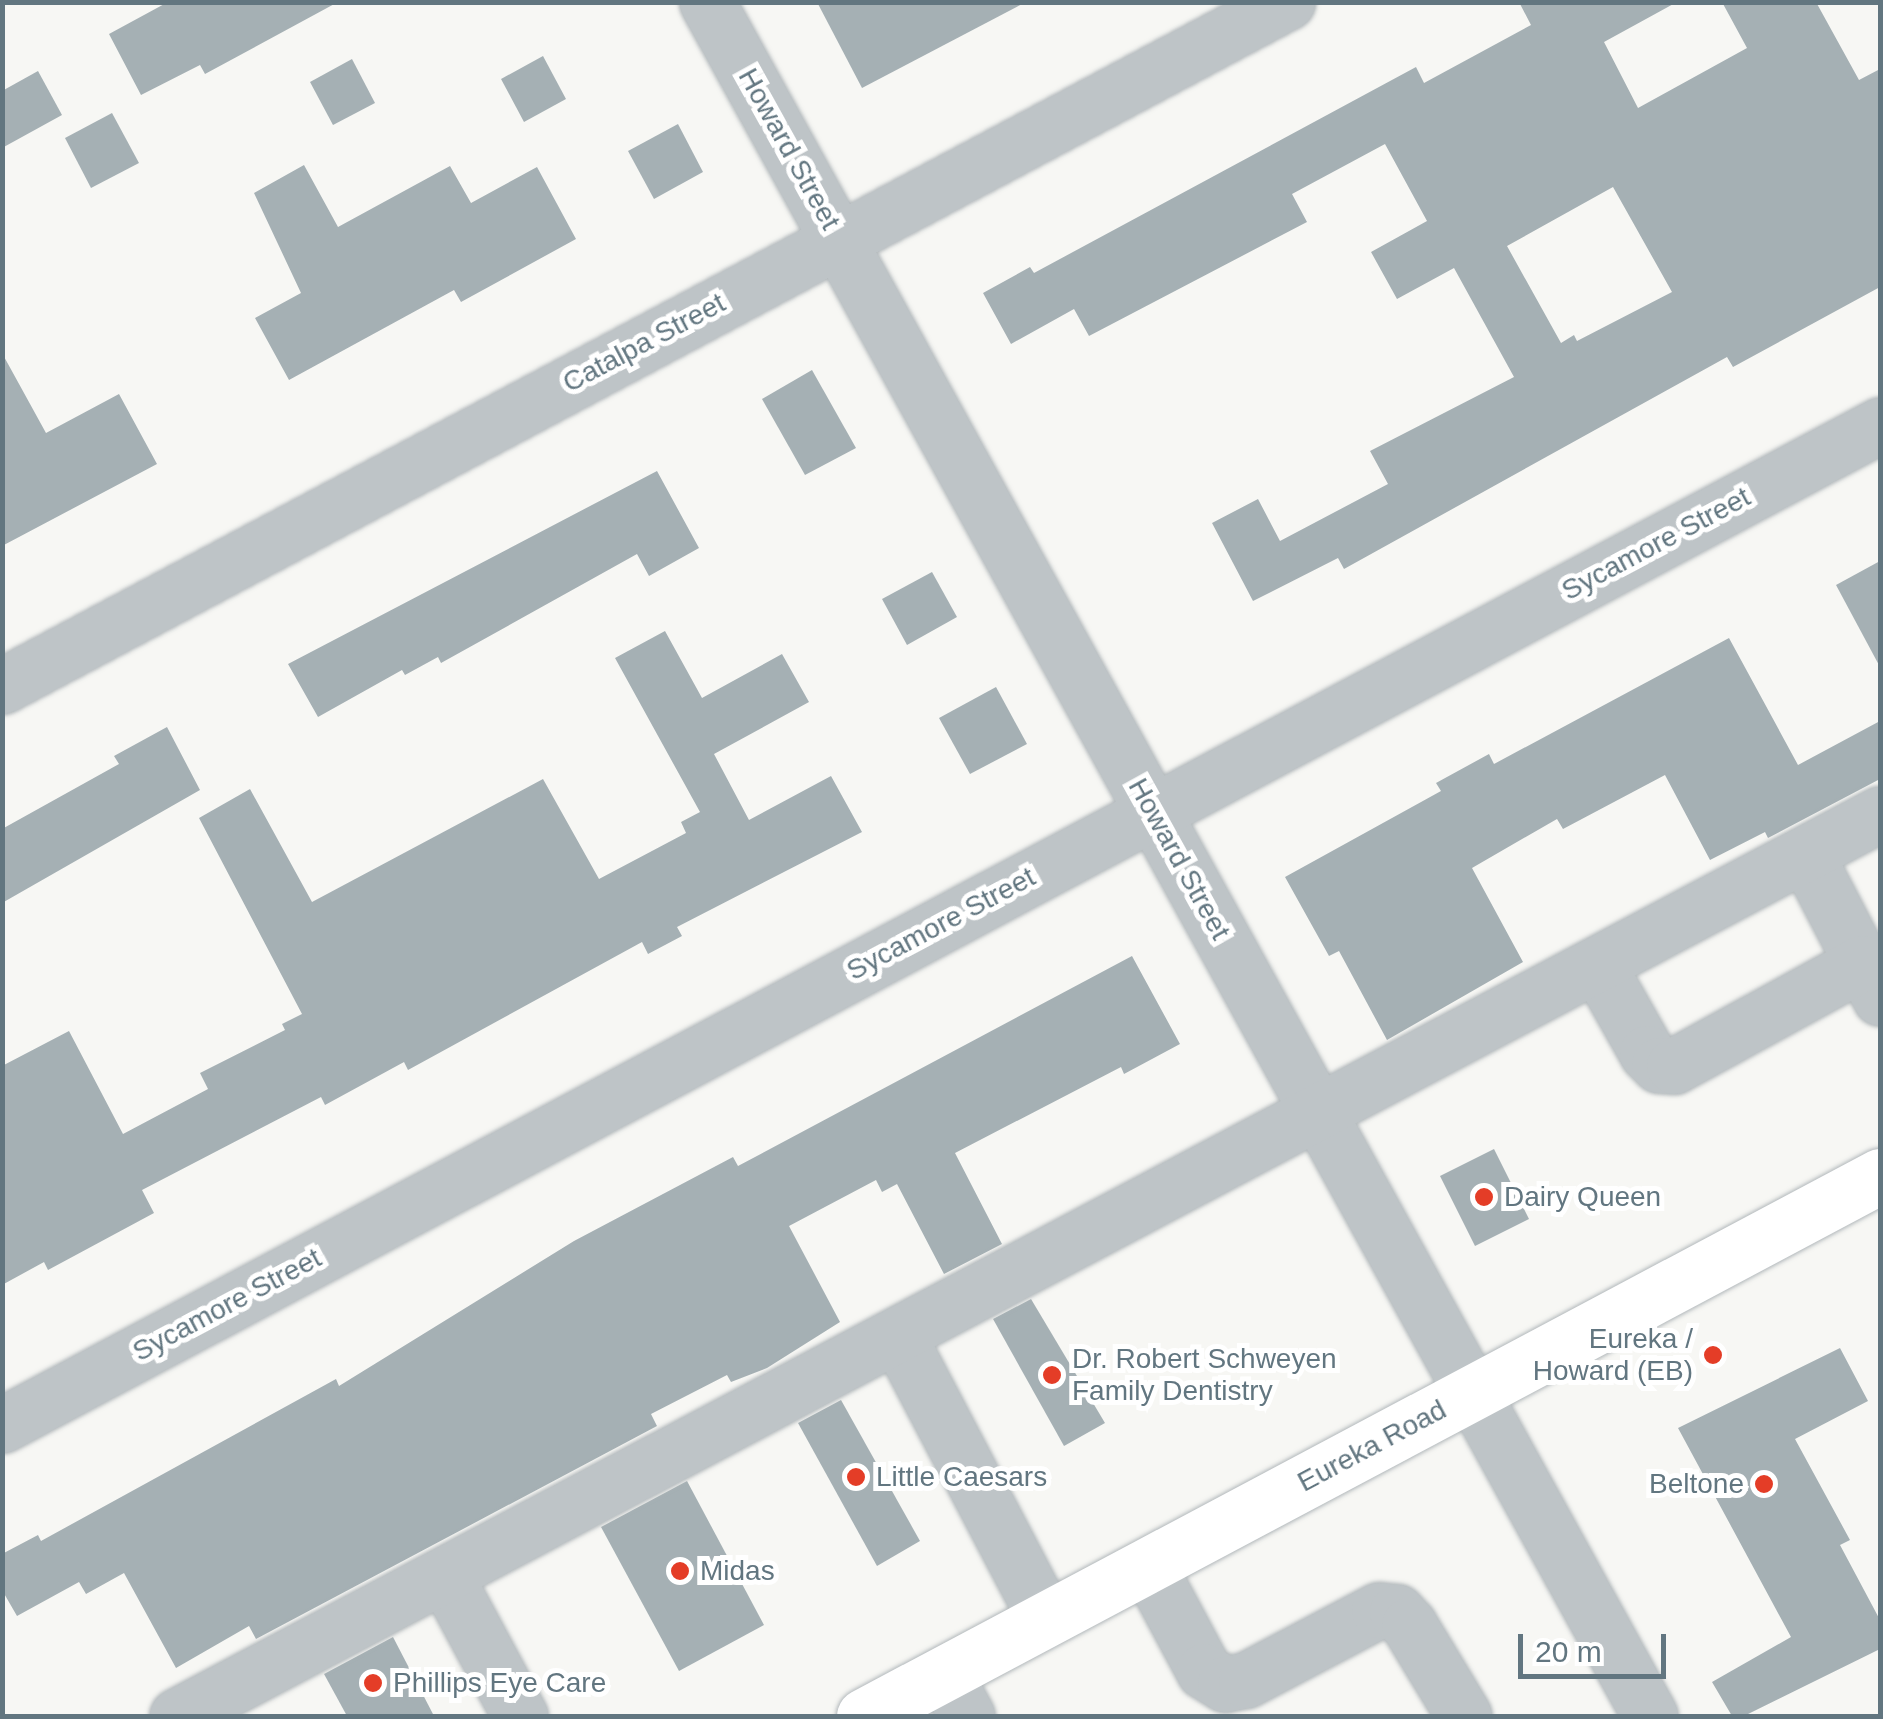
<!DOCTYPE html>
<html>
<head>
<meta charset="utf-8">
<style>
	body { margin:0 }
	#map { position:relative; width:1883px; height:1719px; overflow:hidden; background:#f7f7f4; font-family:Arial,sans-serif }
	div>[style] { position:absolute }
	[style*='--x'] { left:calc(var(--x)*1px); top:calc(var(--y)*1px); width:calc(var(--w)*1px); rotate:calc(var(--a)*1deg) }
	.building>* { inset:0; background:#a5b0b4 }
	.roads { filter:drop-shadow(0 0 2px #b2b8bb) drop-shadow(0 0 2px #b2b8bb) }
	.minor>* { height:55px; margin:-27.5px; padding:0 27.5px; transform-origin:27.5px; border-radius:27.5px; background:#bec4c7 }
	.major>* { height:55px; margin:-27.5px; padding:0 27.5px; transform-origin:27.5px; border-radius:27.5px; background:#fff }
	.dots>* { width:28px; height:28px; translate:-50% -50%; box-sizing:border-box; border:5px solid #fff; border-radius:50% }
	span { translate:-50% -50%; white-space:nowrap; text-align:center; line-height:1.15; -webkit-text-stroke:10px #fff; paint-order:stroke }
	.street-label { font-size:28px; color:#627680 }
	.poi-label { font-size:28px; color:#627680 }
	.left { translate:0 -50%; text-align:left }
	.right { translate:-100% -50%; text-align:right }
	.frame { position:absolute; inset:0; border:5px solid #627680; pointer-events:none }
	.scale { position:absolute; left:1518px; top:1634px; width:148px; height:45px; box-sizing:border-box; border:5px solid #627680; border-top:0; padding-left:12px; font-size:30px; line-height:35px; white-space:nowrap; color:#627680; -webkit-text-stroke:8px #fff; paint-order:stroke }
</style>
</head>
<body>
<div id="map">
	<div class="building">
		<div style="clip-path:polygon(168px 2px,338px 2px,205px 74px,200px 65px,141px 95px,109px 34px)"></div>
		<div style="clip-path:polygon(817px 2px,1026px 2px,862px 88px)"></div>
		<div style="clip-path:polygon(evenodd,1519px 2px,1677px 2px,1604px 42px,1638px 108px,1747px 48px,1722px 2px,1816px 2px,1859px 80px,1880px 69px,1880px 287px,1733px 367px,1727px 357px,1344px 569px,1338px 558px,1253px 601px,1212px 523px,1258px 499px,1280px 541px,1388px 484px,1370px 451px,1514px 377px,1454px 268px,1397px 299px,1371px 252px,1427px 221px,1385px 144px,1292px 194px,1307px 222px,1089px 336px,1074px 309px,1011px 344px,983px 293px,1030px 267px,1034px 273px,1416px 67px,1424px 83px,1531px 25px,1519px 2px,1613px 187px,1672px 292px,1577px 341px,1574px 335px,1561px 343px,1507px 246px,1613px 187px)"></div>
		<div style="clip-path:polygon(543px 56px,566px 99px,524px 122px,501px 79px)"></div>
		<div style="clip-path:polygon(352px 59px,375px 103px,333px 125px,310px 82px)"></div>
		<div style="clip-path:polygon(38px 71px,62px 115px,2px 148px,2px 91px)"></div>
		<div style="clip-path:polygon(112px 113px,139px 163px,91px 188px,65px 138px)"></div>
		<div style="clip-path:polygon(678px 124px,703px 172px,654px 199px,628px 151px)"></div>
		<div style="clip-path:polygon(304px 165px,338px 227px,450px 166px,471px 203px,537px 167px,576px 239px,461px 302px,454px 290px,289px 380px,255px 318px,301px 293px,254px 193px)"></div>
		<div style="clip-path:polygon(2px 353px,46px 433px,119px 394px,157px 464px,2px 546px)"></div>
		<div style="clip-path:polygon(812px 370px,856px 448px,805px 475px,762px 399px)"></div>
		<div style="clip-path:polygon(657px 471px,699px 548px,649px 576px,637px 554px,441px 663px,438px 657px,405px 675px,402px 670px,318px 717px,288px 664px)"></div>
		<div style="clip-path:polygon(1880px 561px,1880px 667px,1836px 585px)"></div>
		<div style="clip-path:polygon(932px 572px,957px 617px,907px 645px,882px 599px)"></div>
		<div style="clip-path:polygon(665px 631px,702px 698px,782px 654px,809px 702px,714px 754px,749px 820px,831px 776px,862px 832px,677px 927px,682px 936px,648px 954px,642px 942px,408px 1070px,404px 1062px,325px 1105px,321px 1097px,142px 1190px,154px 1213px,48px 1270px,44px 1262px,2px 1285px,2px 1066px,69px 1031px,123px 1134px,208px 1089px,200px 1073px,285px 1030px,282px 1024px,302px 1014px,199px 818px,250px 789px,312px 902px,543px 779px,599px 879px,686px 833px,681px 822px,700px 812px,615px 658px)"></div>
		<div style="clip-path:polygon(1729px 638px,1798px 765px,1880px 721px,1880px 779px,1768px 838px,1765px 832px,1710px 860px,1665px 775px,1563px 829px,1557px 819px,1472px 868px,1523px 962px,1387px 1040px,1339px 951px,1329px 956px,1285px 877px,1441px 791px,1436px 783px,1489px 754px,1494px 764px)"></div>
		<div style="clip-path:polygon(996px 687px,1027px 744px,970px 774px,939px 718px)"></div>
		<div style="clip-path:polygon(167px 727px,200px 790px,2px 903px,2px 829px,119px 764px,114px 756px)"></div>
		<div style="clip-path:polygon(1132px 956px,1180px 1044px,1124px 1074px,1121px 1067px,955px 1153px,1002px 1244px,944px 1274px,897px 1184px,882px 1192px,876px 1180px,789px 1226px,840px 1322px,767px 1368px,731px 1382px,727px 1375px,651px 1414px,657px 1426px,256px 1639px,249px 1626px,176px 1668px,124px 1573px,86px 1594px,79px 1582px,17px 1616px,2px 1590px,2px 1554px,38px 1535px,41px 1541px,336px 1379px,339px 1386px,574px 1241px,733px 1157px,738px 1166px)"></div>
		<div style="clip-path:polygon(1494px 1149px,1529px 1219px,1475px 1246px,1440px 1176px)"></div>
		<div style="clip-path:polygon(1031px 1299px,1105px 1423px,1064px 1446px,993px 1319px)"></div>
		<div style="clip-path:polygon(1840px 1348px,1868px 1401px,1795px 1439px,1850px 1540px,1840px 1545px,1880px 1620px,1880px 1649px,1744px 1716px,1732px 1716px,1712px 1682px,1791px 1637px,1678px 1428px)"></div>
		<div style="clip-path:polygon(841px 1400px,920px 1541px,877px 1566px,798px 1423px)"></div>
		<div style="clip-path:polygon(687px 1481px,764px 1625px,679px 1671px,601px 1527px)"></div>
		<div style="clip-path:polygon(393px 1637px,434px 1716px,347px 1716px,324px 1674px)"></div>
	</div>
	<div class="roads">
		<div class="minor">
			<div style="--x:707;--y:2;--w:1956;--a:61.18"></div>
			<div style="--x:2;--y:686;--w:1456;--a:-28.03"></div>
			<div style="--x:1806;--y:855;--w:161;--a:62.6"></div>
			<div style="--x:1598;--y:966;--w:100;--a:60.6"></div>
			<div style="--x:1647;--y:1053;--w:17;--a:45"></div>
			<div style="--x:1659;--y:1065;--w:15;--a:4"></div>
			<div style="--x:1674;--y:1066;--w:214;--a:-28.7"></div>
			<div style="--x:899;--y:1338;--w:317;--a:62.4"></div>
			<div style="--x:2;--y:1425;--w:2128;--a:-28.03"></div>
			<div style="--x:1148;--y:1566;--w:119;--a:61.9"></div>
			<div style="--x:1204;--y:1671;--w:25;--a:32"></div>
			<div style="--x:1225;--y:1684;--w:21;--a:-11"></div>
			<div style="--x:1246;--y:1680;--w:150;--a:-27.8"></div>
			<div style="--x:1379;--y:1610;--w:18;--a:6"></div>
			<div style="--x:1397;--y:1612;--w:18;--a:47"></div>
			<div style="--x:1409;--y:1625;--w:106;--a:58.9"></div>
			<div style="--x:445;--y:1576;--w:159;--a:61.8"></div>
			<div style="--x:944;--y:1674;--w:48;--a:61.3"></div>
			<div style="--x:177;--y:1716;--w:1927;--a:-27.91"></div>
		</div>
		<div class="major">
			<div style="--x:864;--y:1716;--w:1151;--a:-27.99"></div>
		</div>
	</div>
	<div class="dots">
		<div style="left:1484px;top:1197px;background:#e43d27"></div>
		<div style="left:1713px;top:1355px;background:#e43d27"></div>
		<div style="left:1052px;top:1375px;background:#e43d27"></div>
		<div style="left:856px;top:1477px;background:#e43d27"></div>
		<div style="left:1764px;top:1484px;background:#e43d27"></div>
		<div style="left:680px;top:1571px;background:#e43d27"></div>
		<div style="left:373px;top:1683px;background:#e43d27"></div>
	</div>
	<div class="street-label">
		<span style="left:789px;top:149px;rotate:61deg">Howard Street</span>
		<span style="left:644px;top:343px;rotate:-28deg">Catalpa Street</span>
		<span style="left:1656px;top:544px;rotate:-28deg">Sycamore Street</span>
		<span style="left:1179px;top:859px;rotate:61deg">Howard Street</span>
		<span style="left:941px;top:924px;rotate:-28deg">Sycamore Street</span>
		<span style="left:227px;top:1305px;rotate:-28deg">Sycamore Street</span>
		<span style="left:1372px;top:1446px;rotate:-28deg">Eureka Road</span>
	</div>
	<div class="poi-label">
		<span class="left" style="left:1504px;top:1197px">Dairy Queen</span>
		<span class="right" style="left:1693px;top:1355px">Eureka /<br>Howard (EB)</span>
		<span class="left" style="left:1072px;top:1375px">Dr. Robert Schweyen<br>Family Dentistry</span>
		<span class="left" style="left:876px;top:1477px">Little Caesars</span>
		<span class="right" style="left:1744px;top:1484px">Beltone</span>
		<span class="left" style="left:700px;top:1571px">Midas</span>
		<span class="left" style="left:393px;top:1683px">Phillips Eye Care</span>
	</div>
	<div class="frame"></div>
	<div class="scale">20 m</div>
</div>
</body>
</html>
